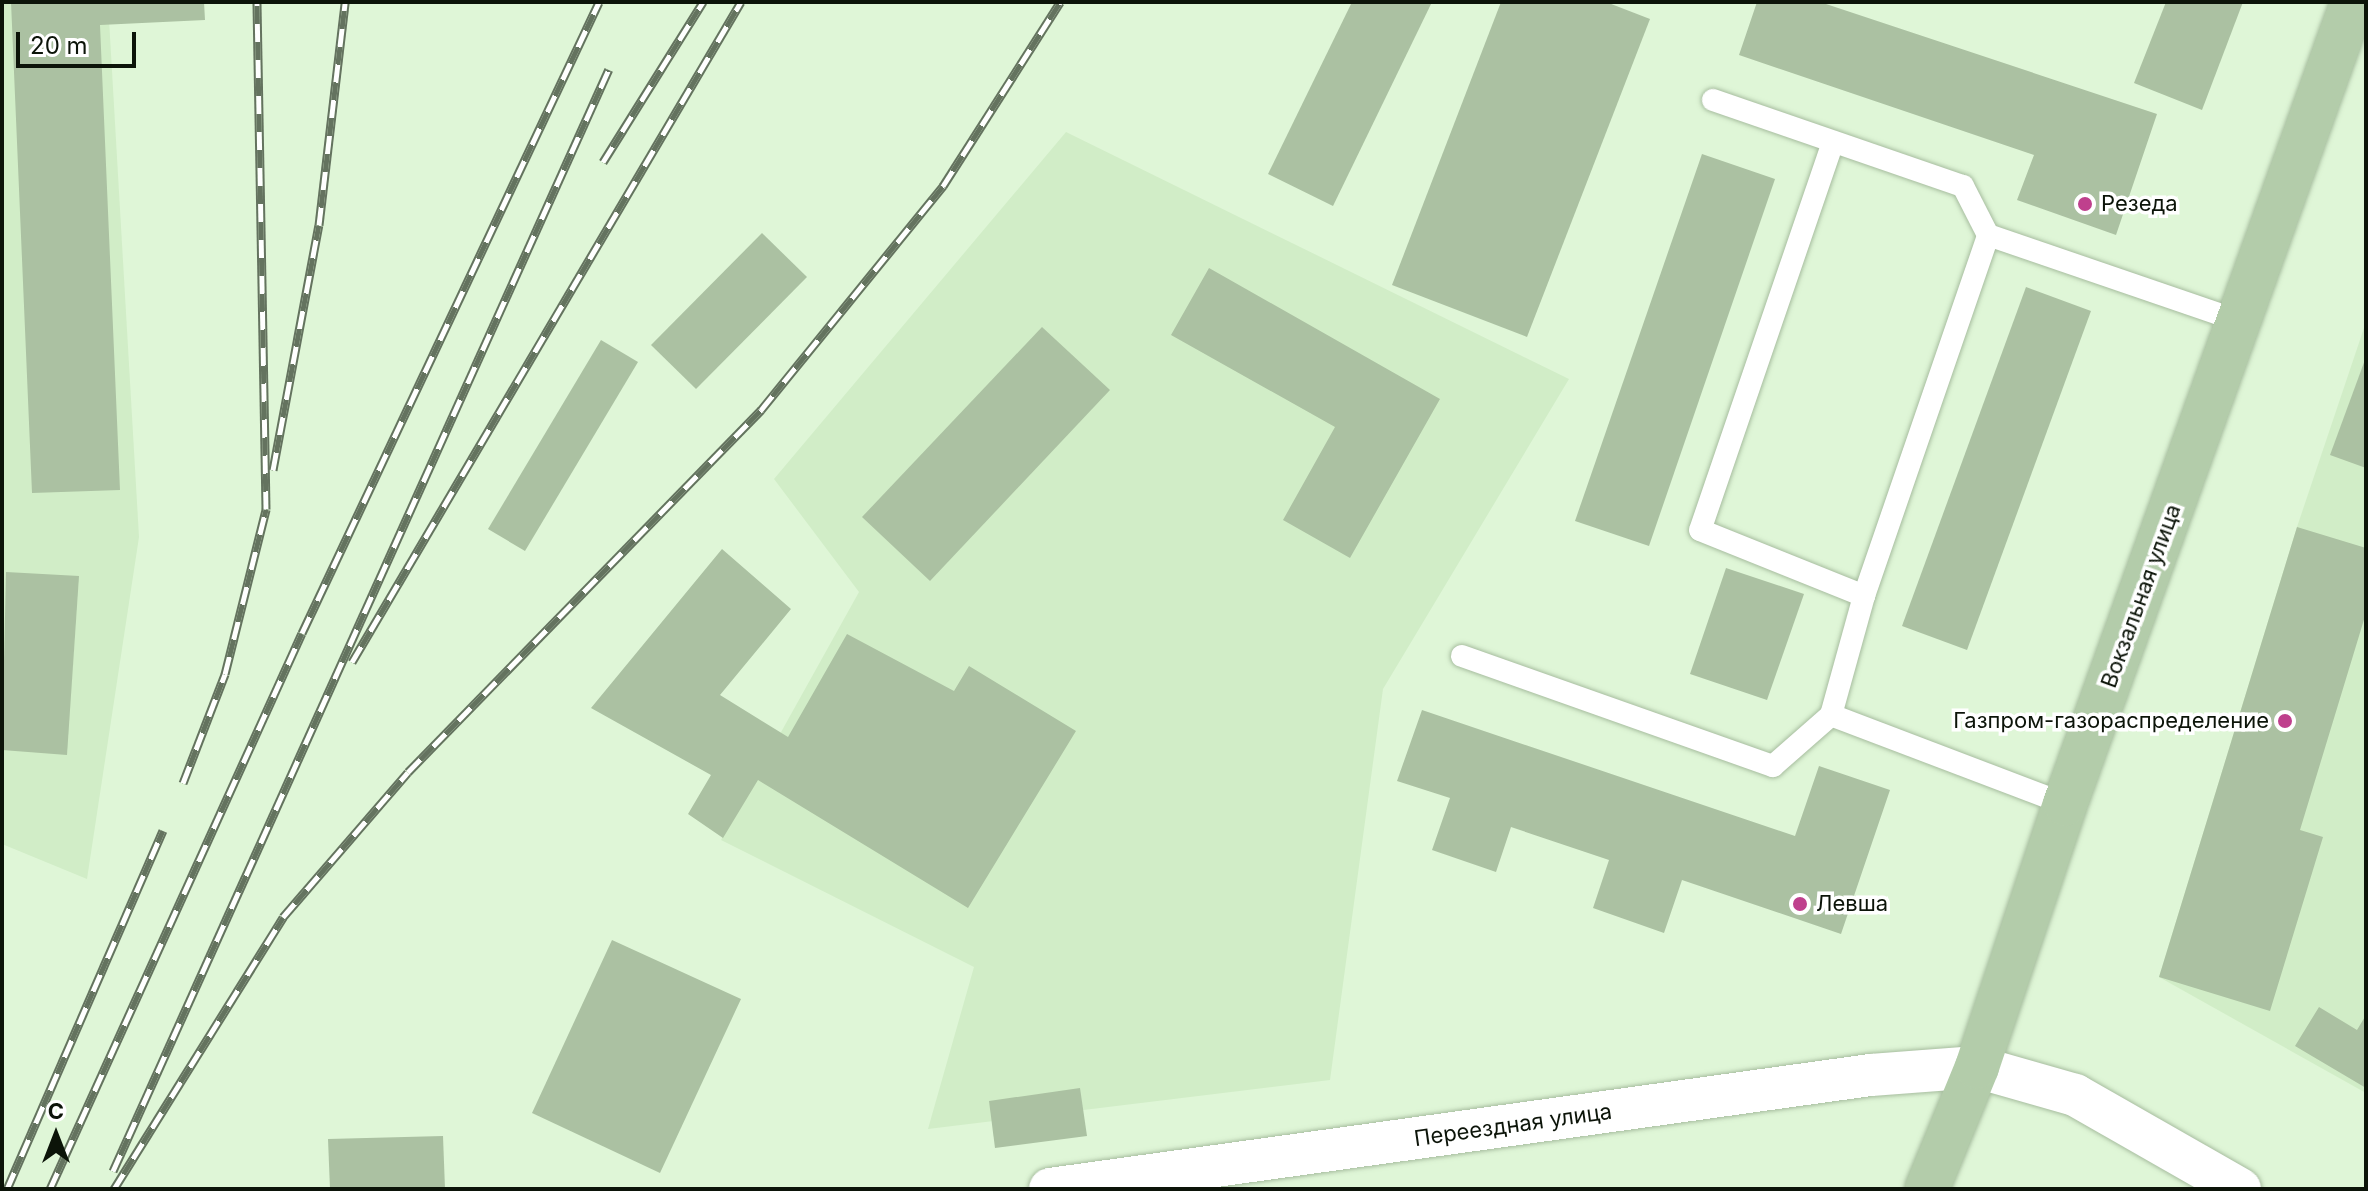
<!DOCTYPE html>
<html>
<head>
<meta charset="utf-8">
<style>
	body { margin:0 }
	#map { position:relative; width:2368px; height:1191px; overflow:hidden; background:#dff6d7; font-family:Inter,sans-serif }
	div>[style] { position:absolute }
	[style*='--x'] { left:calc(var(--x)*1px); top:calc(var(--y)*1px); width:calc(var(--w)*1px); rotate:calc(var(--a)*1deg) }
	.built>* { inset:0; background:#d1edc7 }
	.building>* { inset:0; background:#abc1a2 }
	.roads { filter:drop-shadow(0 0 2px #a7bd9f) drop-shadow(0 0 2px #a7bd9f) }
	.service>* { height:22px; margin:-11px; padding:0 11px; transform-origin:11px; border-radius:11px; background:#fff }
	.minor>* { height:42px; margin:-21px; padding:0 21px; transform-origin:21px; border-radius:21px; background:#fff }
	.primary>* { height:44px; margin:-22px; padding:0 22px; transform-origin:22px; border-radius:22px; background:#b3ccaa }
	.rail>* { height:9px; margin-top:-4.5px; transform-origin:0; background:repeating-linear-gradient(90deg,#fff 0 18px,#64735f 0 36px); box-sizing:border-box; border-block:2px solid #64735f }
	.dots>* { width:22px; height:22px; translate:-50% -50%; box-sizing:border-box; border:4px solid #fff; border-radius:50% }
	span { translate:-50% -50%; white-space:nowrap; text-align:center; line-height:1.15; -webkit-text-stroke:7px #fff; paint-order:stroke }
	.poi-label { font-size:22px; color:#0c1409 }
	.left { translate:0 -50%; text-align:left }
	.right { translate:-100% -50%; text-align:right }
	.street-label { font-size:22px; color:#0c1409 }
	.frame { position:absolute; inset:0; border:4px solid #0c1409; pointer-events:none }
	.north { position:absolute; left:16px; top:1095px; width:80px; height:80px; -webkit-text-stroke:6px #fff; paint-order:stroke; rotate:0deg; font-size:22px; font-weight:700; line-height:32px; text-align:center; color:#0c1409 }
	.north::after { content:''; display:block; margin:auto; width:28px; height:36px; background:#0c1409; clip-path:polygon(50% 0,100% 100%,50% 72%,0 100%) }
	.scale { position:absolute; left:16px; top:32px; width:120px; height:36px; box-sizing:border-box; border:4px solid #0c1409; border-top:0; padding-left:10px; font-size:24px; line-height:28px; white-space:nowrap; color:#0c1409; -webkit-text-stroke:6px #fff; paint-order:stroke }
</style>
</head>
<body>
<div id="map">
	<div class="built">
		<div style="clip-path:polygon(2px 2px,108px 2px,139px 537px,87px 879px,2px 844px)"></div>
		<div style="clip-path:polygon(1066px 132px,1569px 379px,1383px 689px,1330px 1080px,928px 1129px,974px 967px,721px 840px,859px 592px,774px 479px)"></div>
		<div style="clip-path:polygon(2366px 322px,2366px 1093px,2159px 977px,2297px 527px)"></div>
	</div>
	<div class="building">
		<div style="clip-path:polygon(11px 2px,204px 2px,205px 20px,100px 25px,120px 490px,32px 493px)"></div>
		<div style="clip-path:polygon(1352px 2px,1432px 2px,1333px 206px,1268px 174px)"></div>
		<div style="clip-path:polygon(1501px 2px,1606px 2px,1650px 19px,1527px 337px,1392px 285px)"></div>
		<div style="clip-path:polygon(1757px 2px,1820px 2px,2157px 114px,2116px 235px,2017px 200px,2034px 155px,1739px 55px)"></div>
		<div style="clip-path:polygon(2166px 2px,2243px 2px,2202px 110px,2134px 83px)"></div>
		<div style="clip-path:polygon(1702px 154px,1775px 179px,1649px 546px,1575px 521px)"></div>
		<div style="clip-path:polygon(762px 233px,807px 277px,696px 389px,651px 345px)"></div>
		<div style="clip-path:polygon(1209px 268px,1440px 399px,1350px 558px,1283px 520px,1335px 427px,1171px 335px)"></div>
		<div style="clip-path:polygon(2026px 287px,2091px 311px,1967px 650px,1902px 626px)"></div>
		<div style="clip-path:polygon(1042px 327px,1110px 390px,930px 581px,862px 517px)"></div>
		<div style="clip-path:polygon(601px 340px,638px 362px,525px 551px,488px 529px)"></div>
		<div style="clip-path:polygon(2366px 357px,2366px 468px,2330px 455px)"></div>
		<div style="clip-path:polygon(2297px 527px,2366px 548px,2366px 613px,2300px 830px,2323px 837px,2270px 1011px,2159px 977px)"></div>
		<div style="clip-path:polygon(722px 549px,791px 609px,720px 695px,788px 737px,847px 634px,954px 691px,969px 666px,1076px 731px,968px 908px,758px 780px,723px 838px,688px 814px,711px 775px,591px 708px)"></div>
		<div style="clip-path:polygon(1726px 568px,1804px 594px,1767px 700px,1690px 674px)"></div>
		<div style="clip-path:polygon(6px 572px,79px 576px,67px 755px,2px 750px)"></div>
		<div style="clip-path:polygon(1422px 710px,1795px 836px,1819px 766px,1890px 790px,1841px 934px,1682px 880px,1664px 933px,1593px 908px,1609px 860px,1511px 827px,1496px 872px,1432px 850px,1450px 798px,1397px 781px)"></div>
		<div style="clip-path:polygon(612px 940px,741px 999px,660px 1173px,532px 1113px)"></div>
		<div style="clip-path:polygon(2319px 1007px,2357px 1030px,2366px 1015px,2366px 1088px,2295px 1046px)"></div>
		<div style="clip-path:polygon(1080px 1088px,1087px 1136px,995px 1148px,989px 1101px)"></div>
		<div style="clip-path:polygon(443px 1136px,445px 1189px,330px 1189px,328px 1139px)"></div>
	</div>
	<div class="roads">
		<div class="service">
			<div style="--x:1713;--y:100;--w:264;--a:19"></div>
			<div style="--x:1963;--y:186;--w:55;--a:63"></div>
			<div style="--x:1988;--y:235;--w:268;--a:18.9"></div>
			<div style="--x:1833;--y:142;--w:410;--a:108.9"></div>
			<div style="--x:1700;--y:530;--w:177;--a:21.9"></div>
			<div style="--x:1864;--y:596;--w:382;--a:-71"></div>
			<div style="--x:1462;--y:656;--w:330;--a:19.5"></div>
			<div style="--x:1773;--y:766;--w:77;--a:-41.3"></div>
			<div style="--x:1831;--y:715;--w:250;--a:20.8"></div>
			<div style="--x:1831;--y:715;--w:123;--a:-74.5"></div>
		</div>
		<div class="minor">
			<div style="--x:1050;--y:1189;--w:829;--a:-7.91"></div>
			<div style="--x:1871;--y:1075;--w:106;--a:-4.3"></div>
			<div style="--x:1977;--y:1067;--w:102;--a:15.9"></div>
			<div style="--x:2075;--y:1095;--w:190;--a:29.7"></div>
		</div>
		<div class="primary">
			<div style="--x:1927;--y:1189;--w:132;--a:-67.7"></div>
			<div style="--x:1977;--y:1067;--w:277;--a:-71.5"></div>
			<div style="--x:2065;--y:804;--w:852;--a:-70.25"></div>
		</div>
	</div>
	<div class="rail">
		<div style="--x:603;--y:162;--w:189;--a:-58"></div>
		<div style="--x:273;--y:470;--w:249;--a:-79.4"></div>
		<div style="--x:319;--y:225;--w:225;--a:-83.3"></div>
		<div style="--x:352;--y:662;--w:766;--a:-59.49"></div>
		<div style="--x:183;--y:783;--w:117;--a:-68.9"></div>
		<div style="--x:225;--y:674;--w:170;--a:-76"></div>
		<div style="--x:266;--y:509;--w:507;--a:-91.02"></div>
		<div style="--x:113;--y:1171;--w:1208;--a:-65.77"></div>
		<div style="--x:7;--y:1189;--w:391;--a:-66.5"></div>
		<div style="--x:50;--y:1189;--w:610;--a:-65.62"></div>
		<div style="--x:302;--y:633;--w:697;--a:-64.79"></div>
		<div style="--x:114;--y:1189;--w:320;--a:-58.1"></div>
		<div style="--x:283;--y:917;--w:191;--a:-49.2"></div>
		<div style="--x:408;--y:772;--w:506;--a:-45.72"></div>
		<div style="--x:761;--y:410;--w:289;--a:-50.9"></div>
		<div style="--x:943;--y:186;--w:218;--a:-57.5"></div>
	</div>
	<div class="dots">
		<div style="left:2085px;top:204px;background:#bf408d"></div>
		<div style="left:2285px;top:721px;background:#bf408d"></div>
		<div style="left:1800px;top:904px;background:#bf408d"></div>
	</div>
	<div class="poi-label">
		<span class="left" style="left:2101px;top:204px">Резеда</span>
		<span class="right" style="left:2269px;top:721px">Газпром-газораспределение</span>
		<span class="left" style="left:1816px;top:904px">Левша</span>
	</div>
	<div class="street-label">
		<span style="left:2141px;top:596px;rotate:-70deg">Вокзальная улица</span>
		<span style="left:1513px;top:1125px;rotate:-8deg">Переездная улица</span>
	</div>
	<div class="frame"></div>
	<div class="north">С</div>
	<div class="scale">20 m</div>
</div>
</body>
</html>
